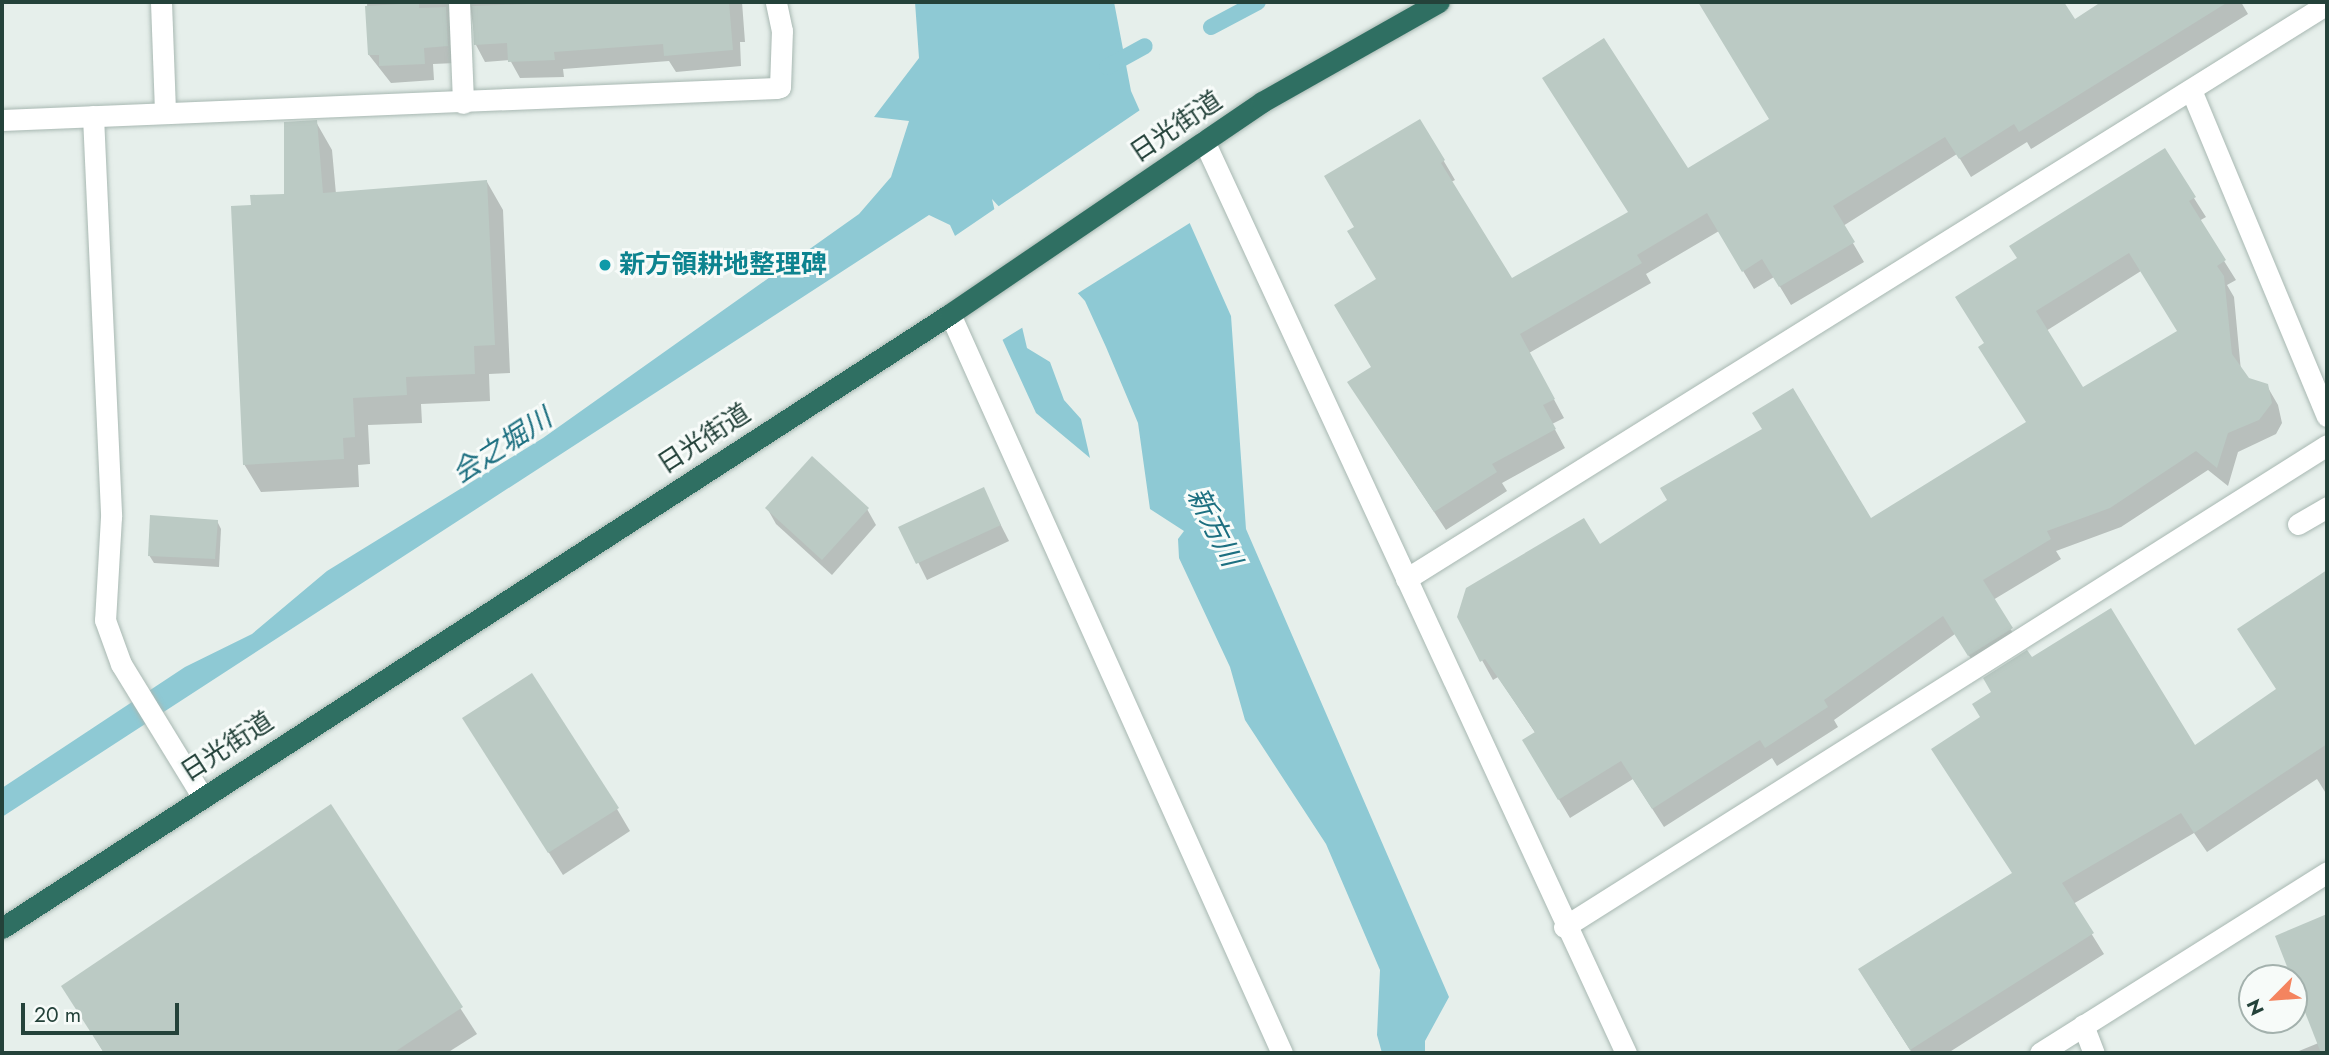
<!DOCTYPE html>
<html>
<head>
<meta charset="utf-8">
<style>
	body { margin:0 }
	#map { position:relative; width:2329px; height:1055px; overflow:hidden; background:#e6efeb; font-family:Jost,"Noto Sans JP",sans-serif }
	div>[style] { position:absolute }
	[style*='--x'] { left:calc(var(--x)*1px); top:calc(var(--y)*1px); width:calc(var(--w)*1px); rotate:calc(var(--a)*1deg) }
	.water>* { inset:0; background:#8ec9d4 }
	.pier>* { inset:0; background:#e6efeb }
	.shadow>* { inset:0; background:#0003 }
	.stream>* { height:16px; margin:-8px; padding:0 8px; transform-origin:8px; border-radius:8px; background:#8ec9d4 }
	.building>* { inset:0; background:#bbcac4 }
	.roads { filter:drop-shadow(0 0 2px #a8b8b2) drop-shadow(0 0 2px #a8b8b2) }
	.minor>* { height:21px; margin:-10.5px; padding:0 10.5px; transform-origin:10.5px; border-radius:10.5px; background:#fff }
	.highway>* { height:21px; margin:-10.5px; padding:0 10.5px; transform-origin:10.5px; border-radius:10.5px; background:#2f6f62 }
	.dots>* { width:19px; height:19px; translate:-50% -50%; box-sizing:border-box; border:4px solid #f7fbf9; border-radius:50% }
	span { translate:-50% -50%; white-space:nowrap; text-align:center; line-height:1.15; -webkit-text-stroke:6px #f7fbf9; paint-order:stroke }
	.street-label { font-size:26px; color:#24423a }
	.culture-label { font-size:26px; color:#0d838f; font-weight:700 }
	.left { translate:0 -50%; text-align:left }
	.water-label { font-size:28px; color:#1c6f80; font-style:italic }
	.frame { position:absolute; inset:0; border:4px solid #24423a; pointer-events:none }
	.north { position:absolute; left:2238px; top:964px; width:70px; height:70px; box-sizing:border-box; background:#f7fbf9; border:2px solid #a3b1ad; border-radius:50%; rotate:245deg; font-size:19px; font-weight:700; line-height:28px; text-align:center; color:#24423a }
	.north::after { content:''; display:block; margin:auto; width:24px; height:32px; background:#f4845f; clip-path:polygon(50% 0,100% 100%,50% 72%,0 100%) }
	.scale { position:absolute; left:21px; top:1003px; width:158px; height:32px; box-sizing:border-box; border:4px solid #24423a; border-top:0; padding-left:9px; font-size:21px; line-height:24px; white-space:nowrap; color:#24423a; -webkit-text-stroke:5px #f7fbf9; paint-order:stroke }
</style>
</head>
<body>
<div id="map">
	<div class="water">
		<div style="clip-path:polygon(915px 2px,1114px 2px,1131px 91px,1231px 316px,1246px 529px,1449px 997px,1425px 1041px,1425px 1053px,1382px 1053px,1377px 1035px,1380px 970px,1326px 844px,1245px 720px,1230px 667px,1179px 558px,1178px 539px,1184px 531px,1150px 509px,1138px 423px,1106px 347px,1085px 301px,992px 199px,1027px 348px,1050px 362px,1064px 400px,1081px 419px,1090px 458px,1036px 413px,950px 225px,929px 215px,2px 817px,2px 788px,185px 667px,252px 634px,327px 571px,543px 438px,859px 214px,891px 177px,909px 121px,874px 117px,919px 58px)"></div>
	</div>
	<div class="pier">
		<div style="clip-path:polygon(1143px 108px,1193px 221px,1075px 295px,998px 210px,1025px 326px,999px 342px,952px 238px)"></div>
	</div>
	<div class="shadow">
		<div style="clip-path:polygon(367px 2px,742px 2px,745px 42px,740px 42px,741px 66px,676px 72px,669px 61px,563px 69px,564px 77px,520px 78px,510px 60px,485px 62px,476px 45px,470px 5px,461px 8px,456px 63px,433px 64px,434px 80px,391px 83px,369px 55px)"></div>
		<div style="clip-path:polygon(1700px 2px,2062px 2px,2075px 21px,2104px 2px,2241px 2px,2248px 14px,2031px 149px,2027px 142px,1971px 177px,1957px 154px,1843px 226px,1864px 262px,1791px 305px,1774px 277px,1754px 289px,1719px 231px,1646px 274px,1651px 283px,1529px 353px,1564px 418px,1552px 424px,1565px 448px,1502px 483px,1507px 491px,1446px 530px,1349px 383px,1373px 367px,1378px 280px,1356px 227px,1420px 121px,1455px 180px,1451px 182px,1512px 280px,1629px 214px,1688px 170px,1771px 120px)"></div>
		<div style="clip-path:polygon(316px 122px,332px 150px,336px 194px,487px 182px,503px 210px,510px 373px,489px 374px,490px 401px,421px 404px,422px 423px,368px 425px,370px 464px,358px 465px,359px 487px,261px 492px,244px 464px,252px 206px,286px 196px)"></div>
		<div style="clip-path:polygon(evenodd,2164px 151px,2206px 217px,2199px 221px,2236px 280px,2227px 285px,2234px 297px,2241px 371px,2247px 380px,2267px 386px,2278px 405px,2282px 423px,2276px 434px,2238px 452px,2228px 486px,2208px 470px,2121px 527px,2056px 551px,2061px 559px,1993px 600px,2022px 648px,1981px 674px,1955px 634px,1834px 720px,1838px 727px,1777px 766px,1772px 758px,1664px 827px,1633px 779px,1570px 818px,1524px 741px,1536px 734px,1498px 677px,1493px 680px,1458px 617px,1600px 547px,1871px 520px,2027px 423px,1985px 344px,2019px 259px,2164px 151px,2141px 271px,2179px 332px,2083px 389px,2046px 331px,2141px 271px)"></div>
		<div style="clip-path:polygon(983px 490px,1009px 541px,927px 580px,901px 528px)"></div>
		<div style="clip-path:polygon(767px 508px,867px 509px,876px 525px,832px 575px,776px 524px)"></div>
		<div style="clip-path:polygon(217px 521px,221px 529px,219px 567px,154px 563px,149px 555px)"></div>
		<div style="clip-path:polygon(2321px 576px,2327px 586px,2327px 795px,2317px 779px,2207px 852px,2194px 833px,2073px 904px,2104px 954px,1948px 1053px,1912px 1053px,1872px 990px,2013px 874px,1982px 717px,1993px 693px,2031px 660px,2195px 747px,2277px 691px)"></div>
		<div style="clip-path:polygon(478px 741px,617px 809px,630px 831px,563px 875px)"></div>
		<div style="clip-path:polygon(330px 807px,477px 1034px,447px 1053px,104px 1053px,63px 986px)"></div>
		<div style="clip-path:polygon(2327px 916px,2327px 1053px,2294px 1053px,2321px 1042px,2277px 937px)"></div>
	</div>
	<div class="stream">
		<div style="--x:1211;--y:27;--w:53;--a:-28"></div>
		<div style="--x:1107;--y:67;--w:43;--a:-28.9"></div>
	</div>
	<div class="building">
		<div style="clip-path:polygon(578px 2px,729px 2px,733px 50px,664px 56px,663px 44px,554px 52px,555px 60px,508px 62px,507px 43px,474px 45px,472px 6px)"></div>
		<div style="clip-path:polygon(1698px 2px,2064px 2px,2075px 19px,2101px 2px,2228px 2px,2019px 132px,2014px 124px,1959px 159px,1945px 137px,1833px 206px,1855px 242px,1779px 287px,1762px 259px,1742px 272px,1707px 213px,1637px 255px,1642px 263px,1520px 334px,1555px 399px,1543px 405px,1556px 429px,1492px 464px,1497px 472px,1434px 512px,1347px 382px,1371px 367px,1334px 305px,1376px 279px,1347px 231px,1354px 227px,1324px 176px,1420px 119px,1445px 160px,1441px 163px,1512px 278px,1628px 212px,1542px 78px,1604px 38px,1688px 168px,1769px 119px)"></div>
		<div style="clip-path:polygon(419px 3px,419px 8px,446px 7px,448px 46px,424px 48px,425px 64px,379px 66px,379px 55px,368px 55px,365px 6px)"></div>
		<div style="clip-path:polygon(317px 120px,323px 193px,487px 180px,495px 345px,474px 346px,475px 374px,406px 377px,407px 395px,353px 398px,355px 437px,343px 438px,344px 459px,243px 465px,231px 206px,251px 205px,250px 195px,284px 194px,284px 122px)"></div>
		<div style="clip-path:polygon(evenodd,2165px 148px,2196px 197px,2189px 201px,2226px 260px,2217px 266px,2224px 276px,2232px 354px,2249px 378px,2268px 384px,2272px 403px,2259px 420px,2228px 433px,2217px 468px,2196px 451px,2110px 508px,2047px 531px,2051px 539px,1983px 580px,2013px 628px,1968px 656px,1943px 616px,1824px 700px,1828px 707px,1765px 748px,1760px 740px,1652px 809px,1621px 761px,1558px 800px,1522px 740px,1535px 732px,1485px 659px,1480px 662px,1457px 617px,1466px 588px,1584px 518px,1600px 544px,1667px 500px,1660px 488px,1762px 429px,1752px 413px,1793px 388px,1871px 518px,2026px 422px,1978px 347px,1984px 343px,1955px 297px,2017px 258px,2009px 246px,2165px 148px,2129px 253px,2177px 331px,2083px 387px,2036px 311px,2129px 253px)"></div>
		<div style="clip-path:polygon(812px 456px,869px 508px,822px 560px,765px 508px)"></div>
		<div style="clip-path:polygon(984px 487px,1001px 525px,916px 564px,898px 527px)"></div>
		<div style="clip-path:polygon(150px 515px,218px 520px,215px 559px,148px 556px)"></div>
		<div style="clip-path:polygon(2327px 570px,2327px 744px,2194px 833px,2181px 813px,2062px 883px,2094px 933px,1910px 1050px,1858px 969px,2012px 873px,1931px 749px,1980px 717px,1972px 704px,1991px 692px,1983px 678px,2027px 650px,2032px 657px,2111px 608px,2195px 745px,2276px 689px,2237px 629px)"></div>
		<div style="clip-path:polygon(532px 673px,619px 808px,548px 853px,462px 718px)"></div>
		<div style="clip-path:polygon(331px 804px,463px 1007px,393px 1053px,104px 1053px,61px 986px)"></div>
		<div style="clip-path:polygon(2327px 914px,2327px 1053px,2321px 1053px,2275px 936px)"></div>
	</div>
	<div class="roads">
		<div class="minor">
			<div style="--x:161;--y:2;--w:109;--a:87.9"></div>
			<div style="--x:459;--y:2;--w:101;--a:87.7"></div>
			<div style="--x:2191;--y:90;--w:353;--a:67.4"></div>
			<div style="--x:93;--y:116;--w:401;--a:87.4"></div>
			<div style="--x:111;--y:517;--w:103;--a:93.3"></div>
			<div style="--x:105;--y:620;--w:47;--a:70"></div>
			<div style="--x:121;--y:664;--w:155;--a:58.5"></div>
			<div style="--x:2;--y:120;--w:775;--a:-2.37"></div>
			<div style="--x:776;--y:88;--w:4;--a:-14"></div>
			<div style="--x:780;--y:87;--w:56;--a:-88"></div>
			<div style="--x:782;--y:31;--w:30;--a:-102"></div>
			<div style="--x:1204;--y:141;--w:1005;--a:65.17"></div>
			<div style="--x:950;--y:314;--w:810;--a:65.81"></div>
			<div style="--x:2298;--y:524;--w:34;--a:-30"></div>
			<div style="--x:1406;--y:579;--w:1086;--a:-31.98"></div>
			<div style="--x:1564;--y:927;--w:902;--a:-32.28"></div>
			<div style="--x:2083;--y:1025;--w:30;--a:69"></div>
			<div style="--x:2040;--y:1053;--w:339;--a:-32.2"></div>
		</div>
		<div class="highway">
			<div style="--x:2;--y:928;--w:1129;--a:-32.93"></div>
			<div style="--x:950;--y:314;--w:377;--a:-34.2"></div>
			<div style="--x:1262;--y:102;--w:203;--a:-29.5"></div>
		</div>
	</div>
	<div class="dots">
		<div style="left:605px;top:265px;background:#0f9aa8"></div>
	</div>
	<div class="street-label">
		<span style="left:1176px;top:127px;rotate:-34deg">日光街道</span>
		<span style="left:704px;top:439px;rotate:-33deg">日光街道</span>
		<span style="left:227px;top:747px;rotate:-33deg">日光街道</span>
	</div>
	<div class="culture-label">
		<span class="left" style="left:619px;top:265px">新方領耕地整理碑</span>
	</div>
	<div class="water-label">
		<span style="left:502px;top:446px;rotate:-33deg">会之堀川</span>
		<span style="left:1214px;top:527px;rotate:63deg">新方川</span>
	</div>
	<div class="frame"></div>
	<div class="north">N</div>
	<div class="scale">20 m</div>
</div>
</body>
</html>
